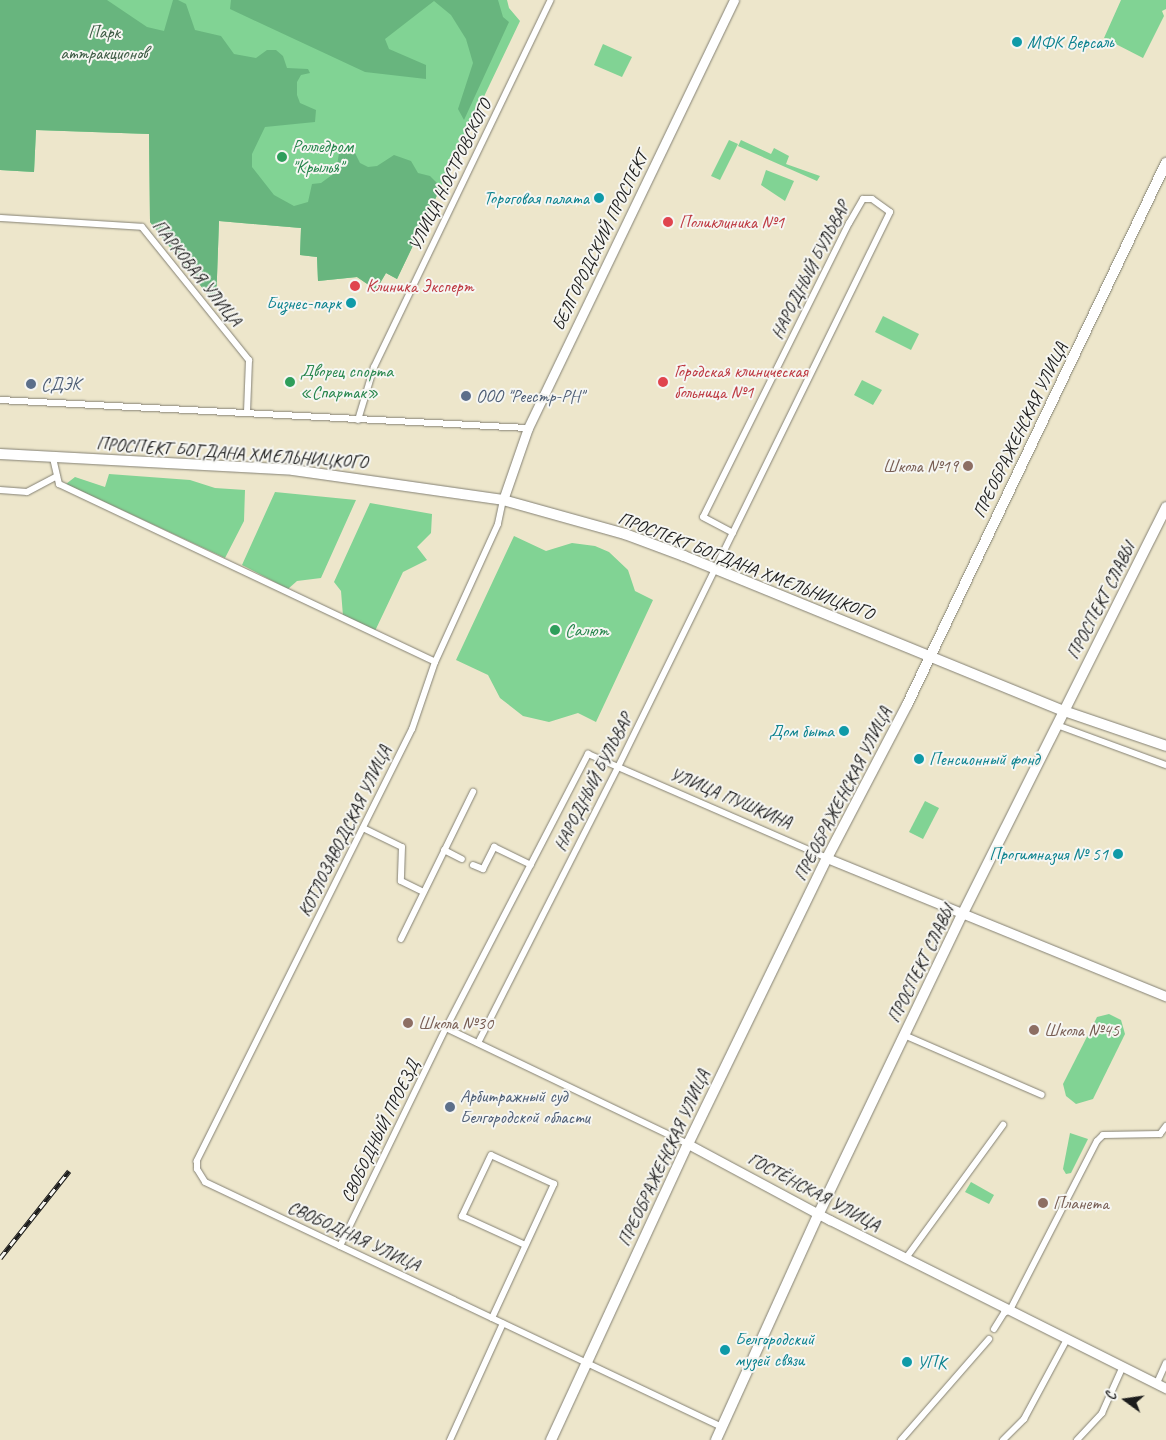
<!DOCTYPE html>
<html>
<head>
<meta charset="utf-8">
<style>
	body { margin:0 }
	#map { position:relative; width:1166px; height:1440px; overflow:hidden; background:#ede6cb; font-family:Caveat,sans-serif }
	div>[style] { position:absolute }
	[style*='--x'] { left:calc(var(--x)*1px); top:calc(var(--y)*1px); width:calc(var(--w)*1px); rotate:calc(var(--a)*1deg) }
	.green>* { inset:0; background:#81d394 }
	.forest>* { inset:0; background:#68b57e }
	.roads { filter:drop-shadow(0 0 1px #848174) drop-shadow(0 0 1px #848174) }
	.minor>* { height:6px; margin:-3px; padding:0 3px; transform-origin:3px; border-radius:3px; background:#fff }
	.tertiary>* { height:9px; margin:-4.5px; padding:0 4.5px; transform-origin:4.5px; border-radius:4.5px; background:#fff }
	.secondary>* { height:9px; margin:-4.5px; padding:0 4.5px; transform-origin:4.5px; border-radius:4.5px; background:#fff }
	.primary>* { height:10px; margin:-5px; padding:0 5px; transform-origin:5px; border-radius:5px; background:#fff }
	.rail>* { height:4.5px; margin-top:-2.25px; transform-origin:0; background:repeating-linear-gradient(90deg,#f6f6f2 0 8px,#1c1c1c 0 16px); box-sizing:border-box; border-block:1px solid #1c1c1c }
	.dots>* { width:14px; height:14px; translate:-50% -50%; box-sizing:border-box; border:2px solid #f6f6f2; border-radius:50% }
	span { translate:-50% -50%; white-space:nowrap; text-align:center; line-height:1.15; -webkit-text-stroke:4px #f6f6f2; paint-order:stroke }
	.park-label { font-size:18px; color:#3f5c46 }
	.culture-label { font-size:18px; color:#0d838f }
	.left { translate:0 -50%; text-align:left }
	.right { translate:-100% -50%; text-align:right }
	.leisure-label { font-size:18px; color:#27864d }
	.street-label { font-size:18px; color:#1c1c1c }
	.health-label { font-size:18px; color:#be3a42 }
	.service-label { font-size:18px; color:#4e5e75 }
	.education-label { font-size:18px; color:#785e54 }
	.north { position:absolute; left:1101px; top:1375px; width:50px; height:50px; -webkit-text-stroke:4px #f6f6f2; paint-order:stroke; rotate:284deg; font-size:14px; font-weight:700; line-height:20px; text-align:center; color:#1c1c1c }
	.north::after { content:''; display:block; margin:auto; width:18px; height:22px; background:#1c1c1c; clip-path:polygon(50% 0,100% 100%,50% 72%,0 100%) }
</style>
</head>
<body>
<div id="map">
	<div class="green">
		<div style="clip-path:polygon(0 0,507px 0,509px 8px,520px 21px,397px 279px,386px 273px,376px 290px,357px 277px,318px 281px,317px 257px,300px 255px,301px 228px,219px 221px,216px 305px,150px 222px,149px 134px,36px 130px,34px 172px,0 170px)"></div>
		<div style="clip-path:polygon(1121px 0,1166px 0,1166px 9px,1162px 11px,1164px 16px,1143px 58px,1104px 38px)"></div>
		<div style="clip-path:polygon(603px 44px,632px 57px,622px 77px,594px 65px)"></div>
		<div style="clip-path:polygon(729px 140px,738px 144px,720px 180px,711px 176px)"></div>
		<div style="clip-path:polygon(741px 140px,771px 154px,774px 148px,789px 156px,786px 164px,820px 176px,817px 181px,738px 146px)"></div>
		<div style="clip-path:polygon(766px 170px,794px 181px,785px 201px,761px 185px)"></div>
		<div style="clip-path:polygon(883px 316px,919px 334px,911px 350px,875px 332px)"></div>
		<div style="clip-path:polygon(862px 380px,882px 390px,873px 405px,854px 395px)"></div>
		<div style="clip-path:polygon(109px 474px,190px 480px,215px 488px,245px 490px,244px 521px,225px 558px,66px 484px,75px 477px,105px 487px)"></div>
		<div style="clip-path:polygon(275px 492px,356px 500px,321px 578px,297px 581px,288px 589px,242px 565px)"></div>
		<div style="clip-path:polygon(370px 503px,432px 514px,431px 533px,417px 547px,427px 560px,403px 572px,375px 631px,343px 616px,341px 591px,334px 582px)"></div>
		<div style="clip-path:polygon(514px 536px,546px 551px,572px 543px,595px 546px,609px 552px,628px 570px,635px 591px,653px 600px,596px 722px,578px 713px,549px 722px,523px 716px,500px 698px,488px 675px,456px 660px)"></div>
		<div style="clip-path:polygon(925px 801px,939px 808px,923px 839px,909px 832px)"></div>
		<div style="clip-path:polygon(1109px 1014px,1121px 1020px,1125px 1034px,1093px 1099px,1076px 1104px,1066px 1096px,1063px 1084px,1097px 1017px)"></div>
		<div style="clip-path:polygon(1070px 1133px,1088px 1139px,1071px 1173px,1066px 1174px,1063px 1169px)"></div>
		<div style="clip-path:polygon(971px 1182px,994px 1195px,989px 1204px,965px 1192px)"></div>
	</div>
	<div class="forest">
		<div style="clip-path:polygon(0 0,107px 0,147px 27px,164px 31px,173px 0,178px 0,186px 4px,195px 30px,221px 36px,234px 54px,256px 58px,267px 50px,276px 50px,283px 56px,287px 68px,308px 69px,310px 73px,301px 75px,297px 82px,297px 95px,300px 103px,316px 110px,315px 122px,265px 127px,252px 154px,252px 167px,274px 195px,294px 206px,308px 202px,312px 184px,321px 183px,336px 172px,339px 153px,346px 147px,354px 151px,360px 163px,368px 167px,377px 166px,394px 155px,411px 161px,418px 173px,430px 176px,441px 187px,397px 279px,386px 273px,376px 290px,357px 277px,318px 281px,317px 257px,300px 255px,301px 228px,219px 221px,216px 305px,150px 222px,149px 134px,36px 130px,34px 172px,0 170px)"></div>
		<div style="clip-path:polygon(231px 0,498px 0,503px 17px,509px 22px,464px 120px,458px 109px,473px 63px,466px 39px,451px 15px,434px 1px,385px 39px,389px 49px,426px 65px,426px 79px,365px 72px,230px 9px)"></div>
	</div>
	<div class="roads">
		<div class="minor">
			<div style="--x:0;--y:218;--w:142;--a:3.6"></div>
			<div style="--x:142;--y:227;--w:171;--a:51.2"></div>
			<div style="--x:249;--y:360;--w:53;--a:92.2"></div>
			<div style="--x:0;--y:400;--w:529;--a:3.04"></div>
			<div style="--x:358;--y:420;--w:55;--a:-73.2"></div>
			<div style="--x:374;--y:367;--w:407;--a:-64.3"></div>
			<div style="--x:53;--y:458;--w:27;--a:77"></div>
			<div style="--x:59;--y:484;--w:416;--a:25.3"></div>
			<div style="--x:0;--y:490;--w:27;--a:4"></div>
			<div style="--x:27;--y:492;--w:34;--a:-28"></div>
			<div style="--x:503;--y:500;--w:25;--a:102"></div>
			<div style="--x:498;--y:524;--w:152;--a:114.5"></div>
			<div style="--x:435;--y:662;--w:71;--a:108.9"></div>
			<div style="--x:412;--y:729;--w:483;--a:116.5"></div>
			<div style="--x:197;--y:1161;--w:8;--a:90"></div>
			<div style="--x:197;--y:1169;--w:15;--a:58"></div>
			<div style="--x:205;--y:1182;--w:572;--a:25.36"></div>
			<div style="--x:1057;--y:725;--w:116;--a:20.2"></div>
			<div style="--x:363;--y:828;--w:43;--a:26"></div>
			<div style="--x:402;--y:847;--w:34;--a:92"></div>
			<div style="--x:401;--y:881;--w:25;--a:26"></div>
			<div style="--x:444;--y:850;--w:20;--a:27"></div>
			<div style="--x:473;--y:865;--w:11;--a:22"></div>
			<div style="--x:483;--y:869;--w:25;--a:-63"></div>
			<div style="--x:494;--y:847;--w:41;--a:25.9"></div>
			<div style="--x:401;--y:939;--w:164;--a:-63.9"></div>
			<div style="--x:446;--y:1028;--w:268;--a:25.6"></div>
			<div style="--x:904;--y:1035;--w:150;--a:23.5"></div>
			<div style="--x:478;--y:1043;--w:309;--a:-63.1"></div>
			<div style="--x:618;--y:767;--w:618;--a:-63.89"></div>
			<div style="--x:890;--y:212;--w:22;--a:-144"></div>
			<div style="--x:872;--y:199;--w:9;--a:180"></div>
			<div style="--x:863;--y:199;--w:28;--a:120"></div>
			<div style="--x:849;--y:223;--w:328;--a:116.4"></div>
			<div style="--x:703;--y:517;--w:34;--a:28"></div>
			<div style="--x:340;--y:1246;--w:242;--a:-64.1"></div>
			<div style="--x:446;--y:1028;--w:309;--a:-62.6"></div>
			<div style="--x:588;--y:754;--w:261;--a:23.5"></div>
			<div style="--x:906;--y:1258;--w:165;--a:-53.9"></div>
			<div style="--x:492;--y:1318;--w:148;--a:-65.2"></div>
			<div style="--x:554;--y:1184;--w:69;--a:-155.3"></div>
			<div style="--x:491;--y:1155;--w:68;--a:115.4"></div>
			<div style="--x:462;--y:1216;--w:69;--a:24.7"></div>
			<div style="--x:994;--y:1329;--w:19;--a:-58"></div>
			<div style="--x:1004;--y:1313;--w:7;--a:-27"></div>
			<div style="--x:1010;--y:1310;--w:190;--a:-62.8"></div>
			<div style="--x:1097;--y:1141;--w:8;--a:-45"></div>
			<div style="--x:1103;--y:1135;--w:57;--a:-1"></div>
			<div style="--x:1160;--y:1134;--w:10;--a:-53"></div>
			<div style="--x:1157;--y:1383;--w:22;--a:-66"></div>
			<div style="--x:450;--y:1440;--w:128;--a:-65.6"></div>
			<div style="--x:901;--y:1440;--w:134;--a:-48.9"></div>
			<div style="--x:1003;--y:1440;--w:30;--a:-45"></div>
			<div style="--x:1024;--y:1419;--w:91;--a:-61.7"></div>
			<div style="--x:1077;--y:1440;--w:37;--a:-47"></div>
			<div style="--x:1102;--y:1413;--w:51;--a:-65.9"></div>
		</div>
		<div class="tertiary">
			<div style="--x:827;--y:858;--w:366;--a:22.2"></div>
			<div style="--x:688;--y:1144;--w:161;--a:28.2"></div>
			<div style="--x:830;--y:1220;--w:376;--a:26.6"></div>
		</div>
		<div class="secondary">
			<div style="--x:503;--y:500;--w:76;--a:-70.9"></div>
			<div style="--x:528;--y:428;--w:475;--a:-64.3"></div>
		</div>
		<div class="primary">
			<div style="--x:0;--y:454;--w:293;--a:3.1"></div>
			<div style="--x:293;--y:470;--w:212;--a:8.1"></div>
			<div style="--x:503;--y:500;--w:127;--a:15.6"></div>
			<div style="--x:625;--y:534;--w:63;--a:20.4"></div>
			<div style="--x:684;--y:556;--w:410;--a:22.2"></div>
			<div style="--x:1064;--y:711;--w:108;--a:18.9"></div>
			<div style="--x:551;--y:1440;--w:326;--a:-65.2"></div>
			<div style="--x:688;--y:1144;--w:318;--a:-64.1"></div>
			<div style="--x:827;--y:858;--w:173;--a:-62.4"></div>
			<div style="--x:907;--y:705;--w:601;--a:-64.46"></div>
			<div style="--x:716;--y:1440;--w:249;--a:-65.6"></div>
			<div style="--x:819;--y:1213;--w:333;--a:-64.4"></div>
			<div style="--x:963;--y:913;--w:454;--a:-63.4"></div>
		</div>
	</div>
	<div class="rail">
		<div style="--x:0;--y:1258;--w:111;--a:-51.6"></div>
	</div>
	<div class="dots">
		<div style="left:1017px;top:42px;background:#0f9aa8"></div>
		<div style="left:282px;top:157px;background:#2e9e5b"></div>
		<div style="left:599px;top:198px;background:#0f9aa8"></div>
		<div style="left:668px;top:222px;background:#e0444e"></div>
		<div style="left:355px;top:286px;background:#e0444e"></div>
		<div style="left:351px;top:303px;background:#0f9aa8"></div>
		<div style="left:290px;top:382px;background:#2e9e5b"></div>
		<div style="left:663px;top:382px;background:#e0444e"></div>
		<div style="left:31px;top:384px;background:#5c6f8a"></div>
		<div style="left:466px;top:396px;background:#5c6f8a"></div>
		<div style="left:968px;top:466px;background:#8d6e63"></div>
		<div style="left:555px;top:630px;background:#2e9e5b"></div>
		<div style="left:844px;top:731px;background:#0f9aa8"></div>
		<div style="left:919px;top:759px;background:#0f9aa8"></div>
		<div style="left:1118px;top:854px;background:#0f9aa8"></div>
		<div style="left:408px;top:1023px;background:#8d6e63"></div>
		<div style="left:1034px;top:1030px;background:#8d6e63"></div>
		<div style="left:450px;top:1107px;background:#5c6f8a"></div>
		<div style="left:1043px;top:1203px;background:#8d6e63"></div>
		<div style="left:725px;top:1350px;background:#0f9aa8"></div>
		<div style="left:907px;top:1362px;background:#0f9aa8"></div>
	</div>
	<div class="park-label">
		<span style="left:104px;top:43px">Парк<br>аттракционов</span>
	</div>
	<div class="culture-label">
		<span class="left" style="left:1027px;top:42px">МФК Версаль</span>
		<span class="right" style="left:589px;top:198px">Тороговая палата</span>
		<span class="right" style="left:341px;top:303px">Бизнес-парк</span>
		<span class="right" style="left:834px;top:731px">Дом быта</span>
		<span class="left" style="left:929px;top:759px">Пенсионный фонд</span>
		<span class="right" style="left:1108px;top:854px">Прогимназия № 51</span>
		<span class="left" style="left:735px;top:1350px">Белгородский<br>музей связи</span>
		<span class="left" style="left:917px;top:1362px">УПК</span>
	</div>
	<div class="leisure-label">
		<span class="left" style="left:292px;top:157px">Ролледром<br>"Крылья"</span>
		<span class="left" style="left:300px;top:382px">Дворец спорта<br>«Спартак»</span>
		<span class="left" style="left:565px;top:630px">Салют</span>
	</div>
	<div class="street-label">
		<span style="left:450px;top:175px;rotate:-64deg">УЛИЦА Н.ОСТРОВСКОГО</span>
		<span style="left:600px;top:241px;rotate:-64deg">БЕЛГОРОДСКИЙ ПРОСПЕКТ</span>
		<span style="left:810px;top:270px;rotate:-63deg">НАРОДНЫЙ БУЛЬВАР</span>
		<span style="left:197px;top:273px;rotate:51deg">ПАРКОВАЯ УЛИЦА</span>
		<span style="left:1020px;top:430px;rotate:-64deg">ПРЕОБРАЖЕНСКАЯ УЛИЦА</span>
		<span style="left:232px;top:453px;rotate:4deg">ПРОСПЕКТ БОГДАНА ХМЕЛЬНИЦКОГО</span>
		<span style="left:746px;top:566px;rotate:21deg">ПРОСПЕКТ БОГДАНА ХМЕЛЬНИЦКОГО</span>
		<span style="left:1101px;top:601px;rotate:-63deg">ПРОСПЕКТ СЛАВЫ</span>
		<span style="left:593px;top:782px;rotate:-63deg">НАРОДНЫЙ БУЛЬВАР</span>
		<span style="left:843px;top:794px;rotate:-63deg">ПРЕОБРАЖЕНСКАЯ УЛИЦА</span>
		<span style="left:731px;top:798px;rotate:23deg">УЛИЦА ПУШКИНА</span>
		<span style="left:345px;top:831px;rotate:-64deg">КОТЛОЗАВОДСКАЯ УЛИЦА</span>
		<span style="left:921px;top:964px;rotate:-64deg">ПРОСПЕКТ СЛАВЫ</span>
		<span style="left:380px;top:1131px;rotate:-64deg">СВОБОДНЫЙ ПРОЕЗД</span>
		<span style="left:664px;top:1158px;rotate:-65deg">ПРЕОБРАЖЕНСКАЯ УЛИЦА</span>
		<span style="left:814px;top:1192px;rotate:28deg">ГОСТЁНСКАЯ УЛИЦА</span>
		<span style="left:354px;top:1236px;rotate:25deg">СВОБОДНАЯ УЛИЦА</span>
	</div>
	<div class="health-label">
		<span class="left" style="left:679px;top:222px">Поликлиника №1</span>
		<span class="left" style="left:366px;top:286px">Клиника Эксперт</span>
		<span class="left" style="left:674px;top:382px">Городская клиническая<br>больница №1</span>
	</div>
	<div class="service-label">
		<span class="left" style="left:41px;top:384px">СДЭК</span>
		<span class="left" style="left:476px;top:396px">ООО "Реестр-РН"</span>
		<span class="left" style="left:460px;top:1107px">Арбитражный суд<br>Белгородской области</span>
	</div>
	<div class="education-label">
		<span class="right" style="left:958px;top:466px">Школа №19</span>
		<span class="left" style="left:418px;top:1023px">Школа №30</span>
		<span class="left" style="left:1044px;top:1030px">Школа №45</span>
		<span class="left" style="left:1053px;top:1203px">Планета</span>
	</div>
	<div class="north">С</div>
</div>
</body>
</html>
